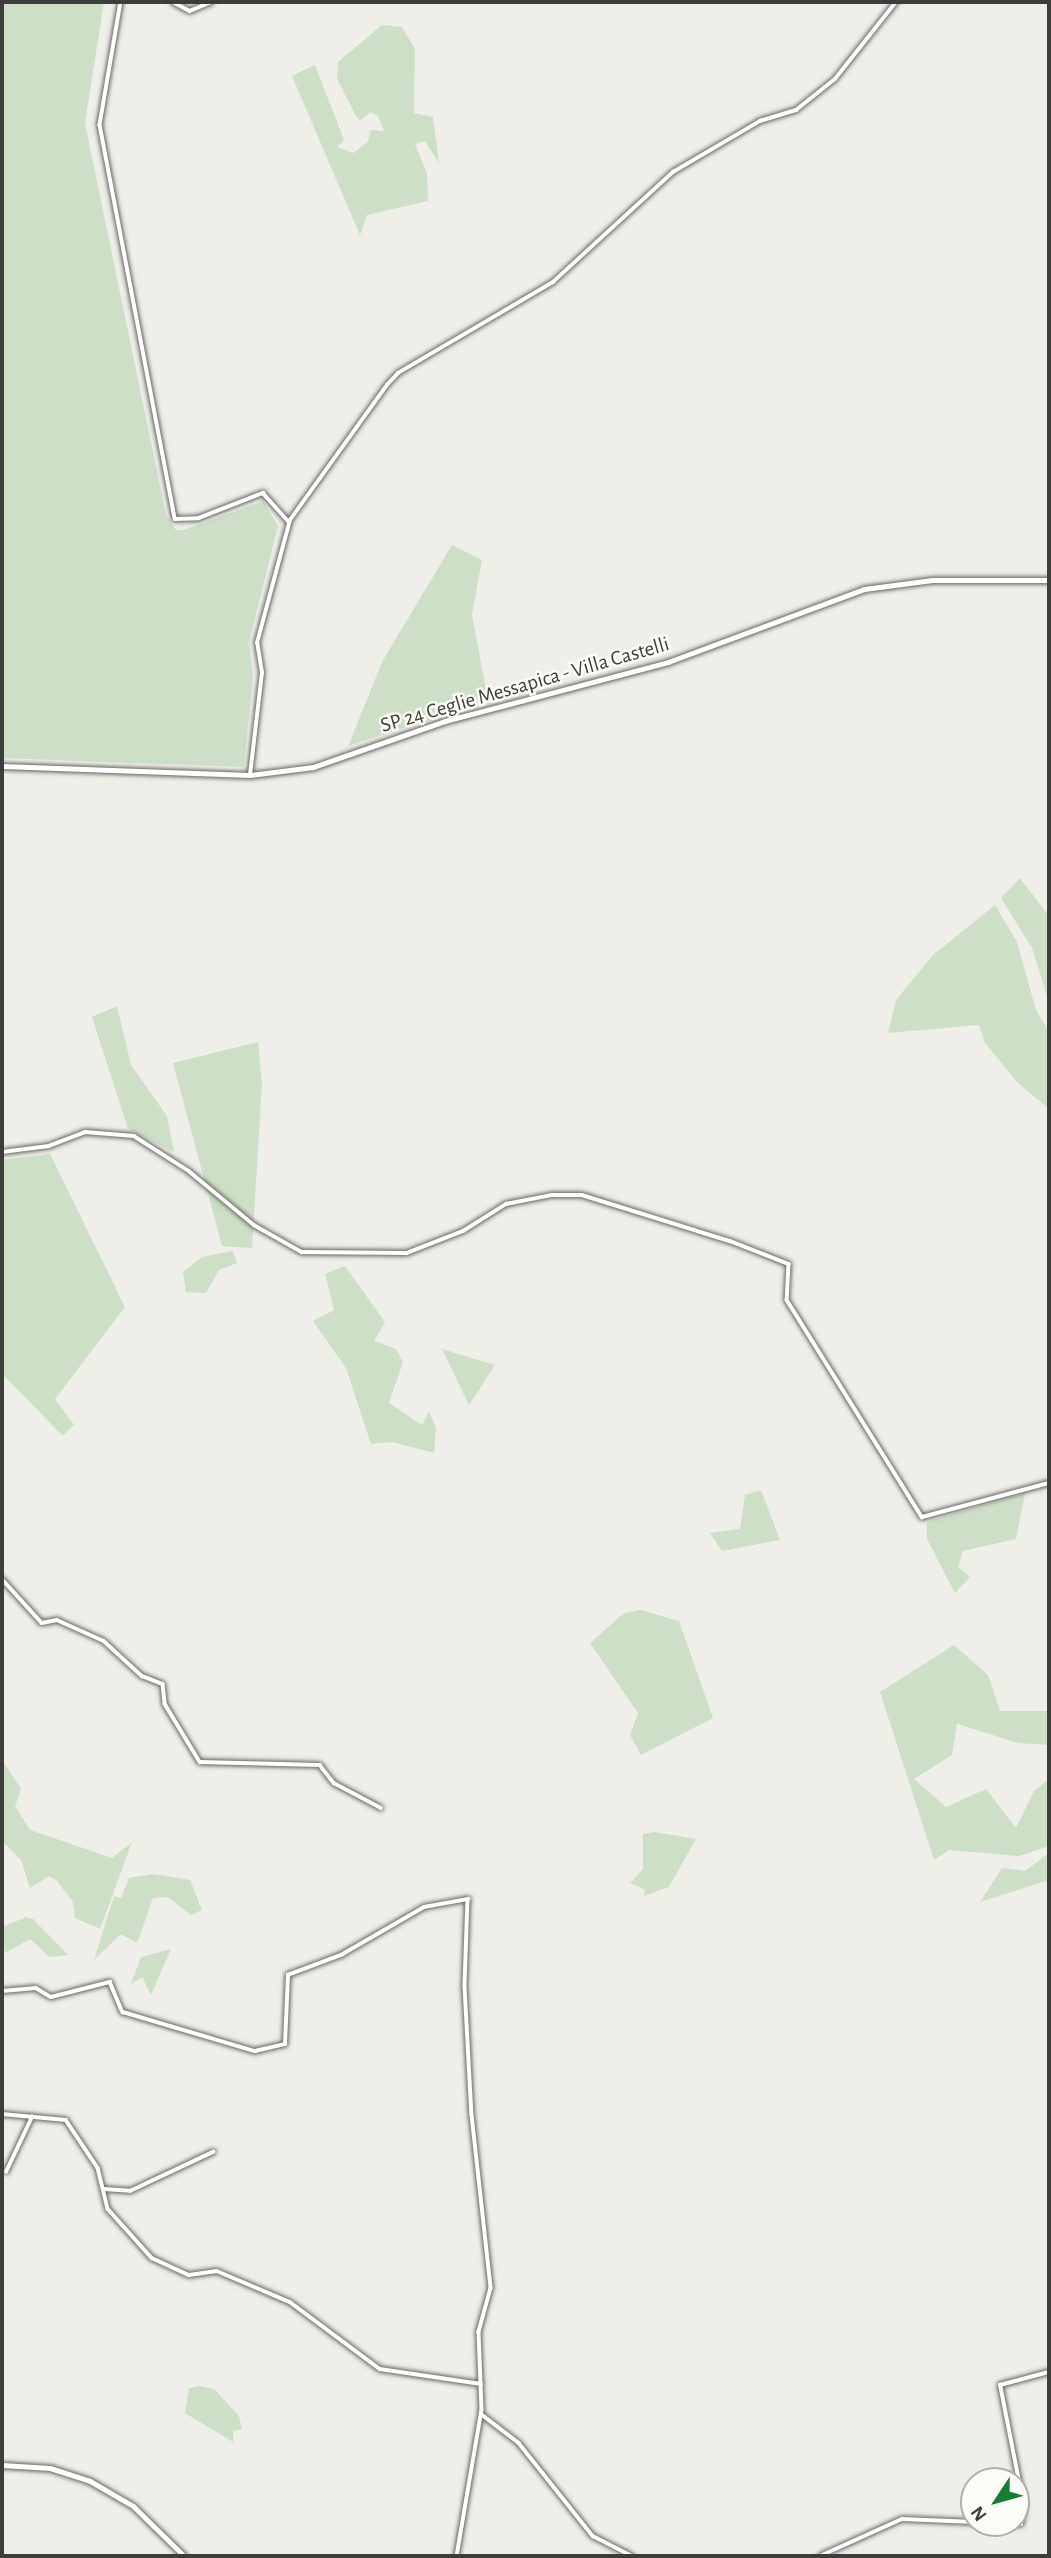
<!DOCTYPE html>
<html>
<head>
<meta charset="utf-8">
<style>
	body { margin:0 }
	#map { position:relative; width:1051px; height:2558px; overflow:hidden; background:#efeee9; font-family:"Alegreya Sans",sans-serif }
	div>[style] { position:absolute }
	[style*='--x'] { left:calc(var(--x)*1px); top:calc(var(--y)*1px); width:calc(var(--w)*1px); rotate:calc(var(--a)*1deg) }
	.green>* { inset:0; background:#cde0c7 }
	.roads { filter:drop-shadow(0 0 2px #676762) drop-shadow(0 0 2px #676762) }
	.street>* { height:3.5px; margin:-1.75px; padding:0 1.75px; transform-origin:1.75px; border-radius:1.75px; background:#fff }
	.secondary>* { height:5px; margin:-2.5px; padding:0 2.5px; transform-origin:2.5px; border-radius:2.5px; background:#fff }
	span { translate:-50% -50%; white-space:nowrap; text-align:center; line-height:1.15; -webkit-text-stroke:5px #fcfbf6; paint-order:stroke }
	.street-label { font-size:21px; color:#3d3d3b }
	.frame { position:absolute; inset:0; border:4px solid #3d3d3b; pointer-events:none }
	.north { position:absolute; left:960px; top:2467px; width:70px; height:70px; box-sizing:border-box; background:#fcfbf6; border:2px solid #b0afab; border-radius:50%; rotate:234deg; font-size:19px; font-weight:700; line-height:28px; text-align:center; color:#3d3d3b }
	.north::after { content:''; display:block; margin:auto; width:24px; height:32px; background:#157e32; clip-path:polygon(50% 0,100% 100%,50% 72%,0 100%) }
</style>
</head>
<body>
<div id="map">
	<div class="green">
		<div style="clip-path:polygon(2px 2px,104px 2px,85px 123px,166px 515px,176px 530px,184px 530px,263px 501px,278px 526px,249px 642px,253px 675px,244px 767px,2px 758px)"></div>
		<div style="clip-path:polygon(382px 25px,402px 27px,415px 49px,414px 113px,433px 117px,439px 163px,425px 141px,415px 144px,427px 173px,428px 201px,367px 215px,360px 235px,292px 76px,315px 65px,344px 140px,337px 147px,353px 153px,368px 142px,371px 130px,384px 131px,378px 116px,371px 112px,360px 121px,355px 114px,337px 79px,338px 62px)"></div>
		<div style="clip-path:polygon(452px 545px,482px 560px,472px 615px,488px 700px,348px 746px,383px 660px)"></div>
		<div style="clip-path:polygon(1020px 878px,1049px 916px,1049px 1003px,1032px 948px,1001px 898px)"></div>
		<div style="clip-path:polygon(995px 905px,1017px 942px,1036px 1010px,1049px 1032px,1049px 1109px,1018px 1083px,985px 1043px,979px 1025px,888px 1033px,896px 1000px,933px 955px)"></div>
		<div style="clip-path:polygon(117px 1006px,131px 1065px,167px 1116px,174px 1152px,128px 1129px,92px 1017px)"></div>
		<div style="clip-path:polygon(258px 1042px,262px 1083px,252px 1248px,222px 1246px,173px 1063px)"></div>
		<div style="clip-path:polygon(50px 1154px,125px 1307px,55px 1399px,74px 1425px,63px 1436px,2px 1374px,2px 1160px)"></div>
		<div style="clip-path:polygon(233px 1251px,237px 1263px,219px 1270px,206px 1293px,186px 1292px,183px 1272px,202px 1257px)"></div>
		<div style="clip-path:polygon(345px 1266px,385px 1322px,374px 1341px,396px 1349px,403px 1362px,389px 1403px,422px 1425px,429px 1411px,436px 1428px,434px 1453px,392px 1442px,371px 1444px,346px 1368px,313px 1321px,334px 1310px,325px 1274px)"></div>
		<div style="clip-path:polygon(442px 1349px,495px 1365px,469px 1405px)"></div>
		<div style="clip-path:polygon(761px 1490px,780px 1540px,722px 1551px,710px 1533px,740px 1529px,745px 1495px)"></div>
		<div style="clip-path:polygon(1025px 1493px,1016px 1539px,963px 1551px,958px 1567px,970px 1577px,955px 1593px,927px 1539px,927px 1522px)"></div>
		<div style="clip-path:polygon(641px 1610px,679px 1621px,713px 1718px,641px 1755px,630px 1735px,638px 1713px,590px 1643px,624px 1613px)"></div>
		<div style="clip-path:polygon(954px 1645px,988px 1675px,1000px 1711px,1049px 1711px,1049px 1745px,1018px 1743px,957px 1724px,952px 1755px,914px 1779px,946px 1807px,986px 1789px,1016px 1828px,1034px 1791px,1049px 1779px,1049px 1846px,1019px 1856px,949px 1850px,934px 1860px,880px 1692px)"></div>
		<div style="clip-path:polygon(2px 1760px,21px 1789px,15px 1806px,30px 1830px,112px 1858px,132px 1842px,100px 1929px,75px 1918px,73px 1902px,56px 1880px,49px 1876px,30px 1888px,21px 1860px,2px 1841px)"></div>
		<div style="clip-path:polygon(655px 1832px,696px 1839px,669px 1887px,644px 1896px,645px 1890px,630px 1883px,643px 1869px,643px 1834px)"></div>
		<div style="clip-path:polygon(1049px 1853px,1049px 1880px,980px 1902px,1002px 1868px,1025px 1871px)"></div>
		<div style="clip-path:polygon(154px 1874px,190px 1880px,202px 1910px,191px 1915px,168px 1897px,153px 1898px,137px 1943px,121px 1934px,94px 1960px,114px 1896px,121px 1898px,129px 1878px)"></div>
		<div style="clip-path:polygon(26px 1917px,33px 1919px,68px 1955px,49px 1957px,30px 1939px,5px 1953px,2px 1927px)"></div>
		<div style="clip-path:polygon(171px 1949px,151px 1995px,142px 1977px,131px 1984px,141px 1957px)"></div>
		<div style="clip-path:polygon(199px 2386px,214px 2389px,239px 2416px,242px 2429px,233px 2431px,233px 2442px,185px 2413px,189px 2388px)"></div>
	</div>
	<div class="roads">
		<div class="street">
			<div style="--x:121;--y:2;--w:125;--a:99.7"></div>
			<div style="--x:100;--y:125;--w:401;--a:79.2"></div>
			<div style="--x:175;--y:519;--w:24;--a:-2"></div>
			<div style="--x:199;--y:518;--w:69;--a:-21.3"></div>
			<div style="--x:263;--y:493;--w:39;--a:48"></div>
			<div style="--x:173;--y:2;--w:19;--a:28"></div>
			<div style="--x:190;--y:11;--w:23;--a:-23"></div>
			<div style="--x:250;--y:775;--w:103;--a:-83.3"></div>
			<div style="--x:262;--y:673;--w:30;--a:-99"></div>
			<div style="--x:257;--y:643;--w:127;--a:-75"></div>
			<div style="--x:290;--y:520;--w:166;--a:-54.3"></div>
			<div style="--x:387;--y:385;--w:16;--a:-47"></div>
			<div style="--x:398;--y:373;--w:180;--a:-30.4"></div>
			<div style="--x:553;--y:282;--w:163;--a:-42.5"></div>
			<div style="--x:673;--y:172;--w:101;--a:-30.4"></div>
			<div style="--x:760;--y:121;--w:38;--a:-17"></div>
			<div style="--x:796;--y:110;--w:50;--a:-38.5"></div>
			<div style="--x:835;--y:79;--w:98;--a:-51.6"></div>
			<div style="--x:2;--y:1152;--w:47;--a:-7.3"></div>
			<div style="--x:49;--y:1146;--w:39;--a:-21"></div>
			<div style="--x:85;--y:1132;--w:49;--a:4.7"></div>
			<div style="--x:134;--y:1136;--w:65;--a:32.5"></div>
			<div style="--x:189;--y:1171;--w:85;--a:39.7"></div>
			<div style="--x:254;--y:1225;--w:55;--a:29.4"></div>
			<div style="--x:302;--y:1252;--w:105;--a:0.5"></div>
			<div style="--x:407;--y:1253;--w:60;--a:-21.4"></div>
			<div style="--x:463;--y:1231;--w:51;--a:-32.1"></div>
			<div style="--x:506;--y:1204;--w:47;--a:-11.1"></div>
			<div style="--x:552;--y:1195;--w:30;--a:0"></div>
			<div style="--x:582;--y:1195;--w:155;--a:17.3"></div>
			<div style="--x:730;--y:1241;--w:63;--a:21.3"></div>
			<div style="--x:789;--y:1264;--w:36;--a:93"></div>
			<div style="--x:787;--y:1300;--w:256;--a:58.1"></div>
			<div style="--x:922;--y:1517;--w:131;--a:-15"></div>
			<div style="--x:2;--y:1579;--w:59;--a:47.7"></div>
			<div style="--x:42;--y:1623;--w:15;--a:-11"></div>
			<div style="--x:57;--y:1620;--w:51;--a:24.1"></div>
			<div style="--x:104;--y:1641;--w:52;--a:42.6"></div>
			<div style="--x:142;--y:1676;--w:22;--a:21"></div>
			<div style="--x:163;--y:1684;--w:20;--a:84"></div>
			<div style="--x:165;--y:1704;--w:68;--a:58.9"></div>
			<div style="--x:200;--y:1762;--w:120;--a:1.4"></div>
			<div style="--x:320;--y:1765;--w:23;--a:52"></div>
			<div style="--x:334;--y:1783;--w:53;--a:28"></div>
			<div style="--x:2;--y:1991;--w:34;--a:-5"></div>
			<div style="--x:36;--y:1988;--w:17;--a:31"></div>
			<div style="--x:51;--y:1997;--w:61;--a:-14.3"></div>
			<div style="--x:110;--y:1982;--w:33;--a:67"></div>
			<div style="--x:123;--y:2012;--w:138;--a:16.5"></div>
			<div style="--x:255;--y:2051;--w:31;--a:-13"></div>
			<div style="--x:285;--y:2044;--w:69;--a:-87.5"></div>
			<div style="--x:288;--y:1975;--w:57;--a:-20.7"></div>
			<div style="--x:341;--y:1955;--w:96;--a:-30"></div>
			<div style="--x:424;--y:1907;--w:45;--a:-10.3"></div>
			<div style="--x:468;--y:1899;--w:88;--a:92"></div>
			<div style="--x:465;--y:1987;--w:128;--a:86.9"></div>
			<div style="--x:472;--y:2115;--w:174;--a:83.7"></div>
			<div style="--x:491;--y:2288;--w:46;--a:105.3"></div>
			<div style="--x:479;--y:2332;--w:78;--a:87.8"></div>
			<div style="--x:482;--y:2410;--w:148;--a:99.7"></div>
			<div style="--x:2;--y:2114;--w:64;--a:5.4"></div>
			<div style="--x:66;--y:2120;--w:58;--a:56.3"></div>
			<div style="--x:98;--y:2168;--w:42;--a:76.3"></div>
			<div style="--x:108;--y:2209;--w:66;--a:48.1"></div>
			<div style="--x:152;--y:2258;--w:41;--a:24.7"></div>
			<div style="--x:189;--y:2275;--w:28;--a:-8"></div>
			<div style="--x:217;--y:2271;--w:79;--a:23"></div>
			<div style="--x:290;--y:2302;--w:112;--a:36.7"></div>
			<div style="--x:380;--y:2369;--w:102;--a:8.4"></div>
			<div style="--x:6;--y:2172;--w:61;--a:-64.7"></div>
			<div style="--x:104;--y:2189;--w:26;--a:4"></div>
			<div style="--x:130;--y:2191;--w:92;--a:-25.2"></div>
			<div style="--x:481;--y:2414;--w:48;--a:37.3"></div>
			<div style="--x:519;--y:2443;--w:119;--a:51.5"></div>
			<div style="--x:593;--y:2536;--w:44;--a:27.1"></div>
			<div style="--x:1001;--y:2523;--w:20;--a:3"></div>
			<div style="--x:1021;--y:2524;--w:17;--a:-80"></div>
			<div style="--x:1024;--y:2507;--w:124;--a:-101.1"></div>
			<div style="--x:1000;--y:2385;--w:51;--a:-14.9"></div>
			<div style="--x:820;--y:2556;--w:90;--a:-24.3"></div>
			<div style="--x:902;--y:2519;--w:72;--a:2.4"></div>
		</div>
		<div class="secondary">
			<div style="--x:2;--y:766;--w:248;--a:2.1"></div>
			<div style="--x:250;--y:775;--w:64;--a:-7.2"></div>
			<div style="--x:313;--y:767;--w:140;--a:-19.2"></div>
			<div style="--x:445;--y:721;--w:231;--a:-14.8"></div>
			<div style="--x:668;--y:662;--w:209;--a:-20.4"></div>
			<div style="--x:864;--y:589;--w:69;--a:-7.5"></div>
			<div style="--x:932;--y:580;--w:117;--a:0"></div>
			<div style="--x:2;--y:2465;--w:48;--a:3.6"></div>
			<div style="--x:50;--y:2468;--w:42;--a:18"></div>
			<div style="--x:90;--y:2481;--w:50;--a:30.2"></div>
			<div style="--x:133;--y:2506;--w:71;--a:44.4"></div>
		</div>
	</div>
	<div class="street-label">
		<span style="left:525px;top:685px;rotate:-16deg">SP 24 Ceglie Messapica - Villa Castelli</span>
	</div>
	<div class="frame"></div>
	<div class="north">N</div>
</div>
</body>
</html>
